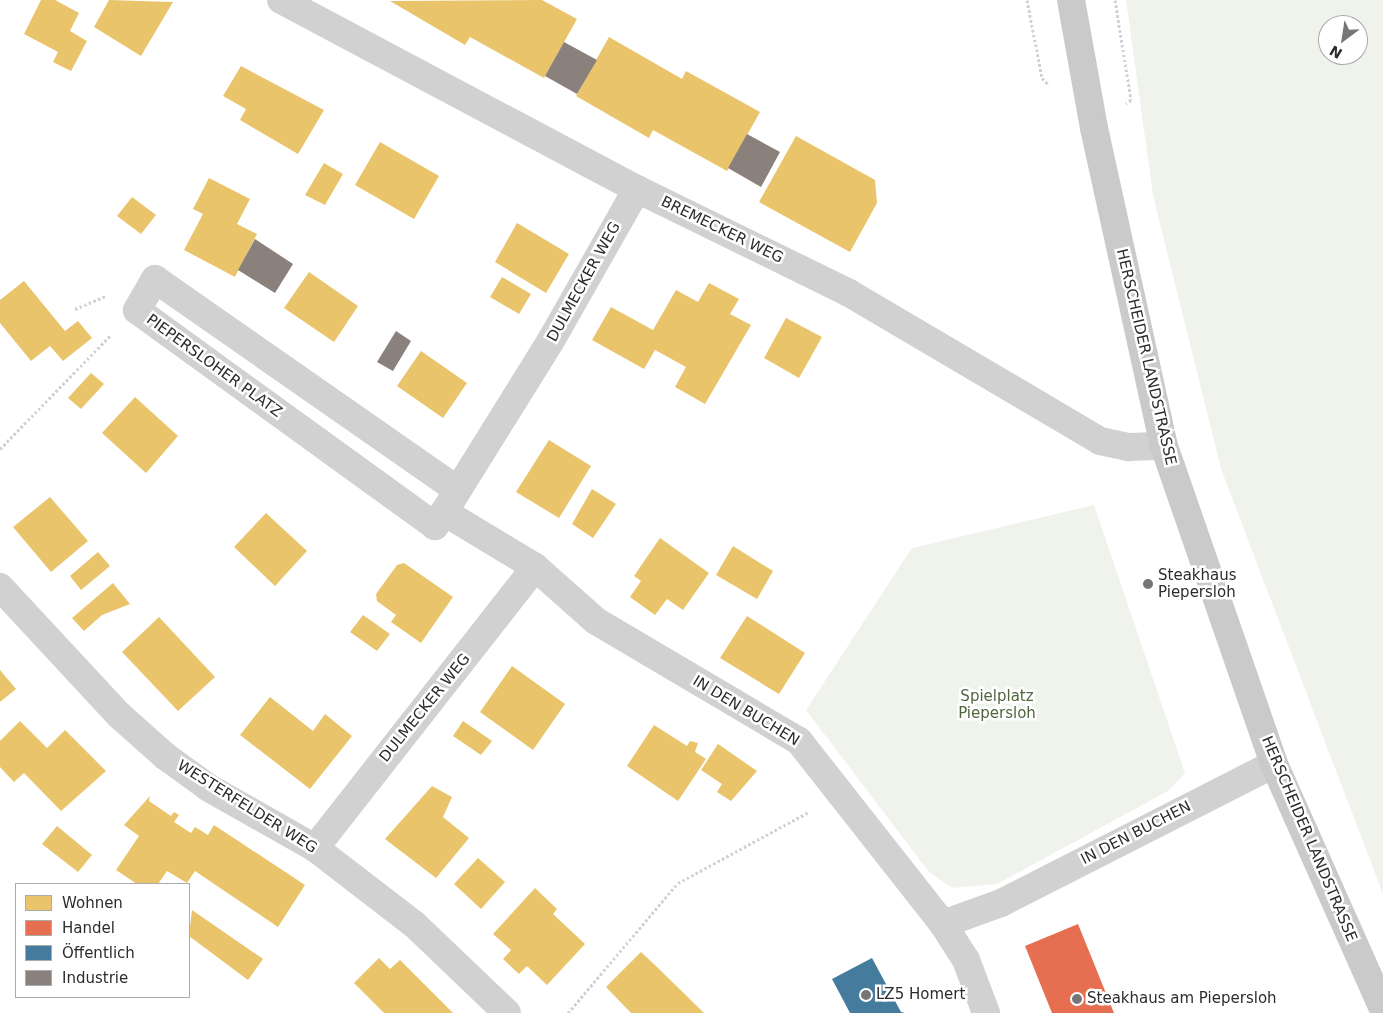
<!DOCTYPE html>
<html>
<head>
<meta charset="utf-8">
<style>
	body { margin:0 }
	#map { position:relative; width:1383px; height:1013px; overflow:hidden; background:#fff; font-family:"DejaVu Sans",sans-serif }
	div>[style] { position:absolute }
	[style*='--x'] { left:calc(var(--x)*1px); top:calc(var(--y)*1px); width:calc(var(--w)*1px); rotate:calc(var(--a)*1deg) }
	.green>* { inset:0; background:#eff3eb }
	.homes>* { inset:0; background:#e9c46a }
	.shops>* { inset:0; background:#e76f51 }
	.public>* { inset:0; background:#457b9d }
	.industry>* { inset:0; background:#8a817c }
	.path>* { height:3px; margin-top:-1.5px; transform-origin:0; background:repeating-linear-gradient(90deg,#d1d1d1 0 2.5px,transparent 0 5px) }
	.minor>* { height:28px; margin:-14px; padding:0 14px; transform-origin:14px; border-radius:14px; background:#d1d1d1 }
	.secondary>* { height:28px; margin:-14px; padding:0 14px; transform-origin:14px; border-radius:14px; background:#cacaca }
	.dots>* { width:14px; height:14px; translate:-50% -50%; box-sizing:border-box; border:2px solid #fff; border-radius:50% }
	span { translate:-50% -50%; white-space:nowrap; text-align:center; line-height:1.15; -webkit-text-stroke:5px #fff; paint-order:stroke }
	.street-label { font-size:15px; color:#2c2c2c }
	.poi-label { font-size:15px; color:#2c2c2c }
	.left { translate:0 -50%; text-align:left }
	.park-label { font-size:15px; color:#4f653c }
	.legend { position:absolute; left:15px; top:883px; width:175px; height:115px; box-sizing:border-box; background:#fff; border:1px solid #ababab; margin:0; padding:6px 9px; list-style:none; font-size:15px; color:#2c2c2c }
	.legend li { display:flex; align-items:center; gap:10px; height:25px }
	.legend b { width:25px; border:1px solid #ababab }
	.north { position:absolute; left:1318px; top:15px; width:50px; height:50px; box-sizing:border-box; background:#fff; border:1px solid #ababab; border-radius:50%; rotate:211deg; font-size:14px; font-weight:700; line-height:20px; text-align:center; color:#2c2c2c }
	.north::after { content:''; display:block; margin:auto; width:18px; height:22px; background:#767676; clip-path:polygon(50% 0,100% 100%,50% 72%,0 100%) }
</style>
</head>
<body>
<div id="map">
	<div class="green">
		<div style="clip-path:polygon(evenodd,1126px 0,1383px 0,1383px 894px,1221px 469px,1153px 195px,1126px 0,1328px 25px,1358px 25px,1358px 55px,1328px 55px,1328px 25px)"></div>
		<div style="clip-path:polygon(1094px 505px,1185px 773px,1168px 791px,997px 884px,952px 888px,929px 872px,806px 710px,912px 548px)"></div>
	</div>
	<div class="homes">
		<div style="clip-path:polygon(41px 0,55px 0,79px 13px,70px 31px,87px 41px,71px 71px,53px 62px,58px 52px,24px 34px)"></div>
		<div style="clip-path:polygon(109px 0,173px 2px,141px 56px,94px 27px)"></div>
		<div style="clip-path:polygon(542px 0,577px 19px,544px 78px,470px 37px,465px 45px,390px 1px)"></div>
		<div style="clip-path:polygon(609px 37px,682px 79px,686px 71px,760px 112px,727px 171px,653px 130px,649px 138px,576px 96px)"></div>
		<div style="clip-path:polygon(241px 66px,324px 110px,298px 154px,240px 120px,246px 109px,223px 96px)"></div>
		<div style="clip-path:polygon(796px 136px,875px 180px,877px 203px,850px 252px,759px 202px)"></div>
		<div style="clip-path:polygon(380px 142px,439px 176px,414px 219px,355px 185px)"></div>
		<div style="clip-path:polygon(324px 163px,343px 174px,325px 205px,305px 195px)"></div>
		<div style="clip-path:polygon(209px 178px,250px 199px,237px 224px,257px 234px,235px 277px,184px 250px,203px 214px,193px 209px)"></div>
		<div style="clip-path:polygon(132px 197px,156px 215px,141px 234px,117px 216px)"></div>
		<div style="clip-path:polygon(517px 223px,569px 254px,546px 293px,495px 262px)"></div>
		<div style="clip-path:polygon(309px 272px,358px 306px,334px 342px,284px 308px)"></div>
		<div style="clip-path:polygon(502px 277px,531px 294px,519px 314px,490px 297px)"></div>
		<div style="clip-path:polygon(24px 281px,65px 331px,78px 321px,92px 338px,63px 361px,50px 346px,31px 361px,0 323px,0 300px)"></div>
		<div style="clip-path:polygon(709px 283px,739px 299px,730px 314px,751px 325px,705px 404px,675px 387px,686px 367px,655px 350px,644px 369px,592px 340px,611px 307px,653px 330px,676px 290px,698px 302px)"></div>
		<div style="clip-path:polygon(786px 318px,822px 337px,799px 378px,764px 358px)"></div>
		<div style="clip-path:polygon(421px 351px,467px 383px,443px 418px,397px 386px)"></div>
		<div style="clip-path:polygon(91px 373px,104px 384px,81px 409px,68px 398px)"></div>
		<div style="clip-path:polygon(135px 397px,178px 436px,146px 473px,102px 433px)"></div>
		<div style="clip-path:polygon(549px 440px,591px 466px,559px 518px,516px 492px)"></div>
		<div style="clip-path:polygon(592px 489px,616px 504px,593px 538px,572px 524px)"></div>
		<div style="clip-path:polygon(50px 497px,88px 541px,51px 572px,13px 527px)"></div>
		<div style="clip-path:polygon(266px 513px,307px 551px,275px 586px,234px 547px)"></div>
		<div style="clip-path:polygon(660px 538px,709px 573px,683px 610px,667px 599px,655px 615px,630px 597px,641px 581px,634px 576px)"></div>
		<div style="clip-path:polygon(733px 546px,773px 571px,757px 599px,716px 575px)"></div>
		<div style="clip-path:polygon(98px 552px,110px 566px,81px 590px,70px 576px)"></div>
		<div style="clip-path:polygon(404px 563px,453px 597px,421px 643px,391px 622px,396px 615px,377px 601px,376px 594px,397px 565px)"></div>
		<div style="clip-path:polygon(113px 583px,130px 604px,102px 615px,84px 631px,72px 618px)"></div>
		<div style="clip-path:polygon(363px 615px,390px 634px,377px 651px,350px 632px)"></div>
		<div style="clip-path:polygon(747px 616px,805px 653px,779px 694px,720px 658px)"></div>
		<div style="clip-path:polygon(159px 617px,215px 677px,178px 711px,122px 652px)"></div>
		<div style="clip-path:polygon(512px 666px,565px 704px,533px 750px,480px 712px)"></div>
		<div style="clip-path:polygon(0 670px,16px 689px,0 702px)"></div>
		<div style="clip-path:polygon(270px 697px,313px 731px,325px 714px,352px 736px,310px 789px,240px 735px)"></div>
		<div style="clip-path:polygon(20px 721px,47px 748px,65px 730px,106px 771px,61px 811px,24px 773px,14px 782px,0 767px,0 741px)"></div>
		<div style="clip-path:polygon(463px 721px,492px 741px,481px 755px,453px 736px)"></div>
		<div style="clip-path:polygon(654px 725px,687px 746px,690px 741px,698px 743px,695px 752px,706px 759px,678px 801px,627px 766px)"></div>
		<div style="clip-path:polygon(718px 744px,757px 771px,731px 801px,717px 792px,722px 784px,701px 770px)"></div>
		<div style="clip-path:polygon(432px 786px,452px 797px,443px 817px,469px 838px,436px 878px,385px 839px)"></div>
		<div style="clip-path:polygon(150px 796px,149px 801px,171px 816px,174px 812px,179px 815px,174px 822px,191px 833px,195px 827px,208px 835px,214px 825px,305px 885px,278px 927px,195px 871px,187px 883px,167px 871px,158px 884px,137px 884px,116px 870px,139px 836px,124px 825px)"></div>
		<div style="clip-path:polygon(57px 826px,92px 855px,78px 872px,42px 844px)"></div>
		<div style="clip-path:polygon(478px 858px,505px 882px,481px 909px,454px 884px)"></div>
		<div style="clip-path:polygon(535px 888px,557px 909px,553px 914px,585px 944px,547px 985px,527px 966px,519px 974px,503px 959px,511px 950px,493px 934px)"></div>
		<div style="clip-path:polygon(192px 910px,263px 959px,248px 980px,189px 936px)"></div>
		<div style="clip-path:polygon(641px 952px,656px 966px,704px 1013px,631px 1013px,606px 987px)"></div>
		<div style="clip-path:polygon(379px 958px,390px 969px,400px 960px,453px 1013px,384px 1013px,354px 983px)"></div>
	</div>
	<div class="shops">
		<div style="clip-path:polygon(1078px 924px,1114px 1013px,1052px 1013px,1025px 946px)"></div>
	</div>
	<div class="public">
		<div style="clip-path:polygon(872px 958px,901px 1012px,905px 1013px,850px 1013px,832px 979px)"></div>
	</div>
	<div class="industry">
		<div style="clip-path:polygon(564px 42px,597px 60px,577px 94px,545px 76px)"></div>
		<div style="clip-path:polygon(747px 134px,780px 152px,761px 187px,728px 168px)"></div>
		<div style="clip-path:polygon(255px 239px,293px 264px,275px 293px,238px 270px)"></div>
		<div style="clip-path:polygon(396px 331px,411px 341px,393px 371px,377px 362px)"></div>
	</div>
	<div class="path">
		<div style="--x:1027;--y:0;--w:79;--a:79.1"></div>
		<div style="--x:1042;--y:78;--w:10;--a:45"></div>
		<div style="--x:1115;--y:0;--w:101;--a:80.9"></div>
		<div style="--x:1131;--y:100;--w:6;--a:149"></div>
		<div style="--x:75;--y:309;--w:33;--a:-23"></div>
		<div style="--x:0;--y:449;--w:159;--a:-45.8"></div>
		<div style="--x:568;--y:1013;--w:170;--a:-49.8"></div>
		<div style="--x:678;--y:883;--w:149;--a:-28.5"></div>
	</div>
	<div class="minor">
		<div style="--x:281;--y:0;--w:403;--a:28"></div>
		<div style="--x:637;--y:189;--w:236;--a:26.1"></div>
		<div style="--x:849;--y:293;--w:291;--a:30.5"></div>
		<div style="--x:1100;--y:441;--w:30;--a:12"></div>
		<div style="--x:1129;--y:447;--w:35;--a:-2"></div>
		<div style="--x:637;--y:189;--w:176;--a:119.6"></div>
		<div style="--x:550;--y:342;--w:200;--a:121.9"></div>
		<div style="--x:444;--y:512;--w:106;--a:31.1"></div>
		<div style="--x:535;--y:567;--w:81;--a:41.5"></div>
		<div style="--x:596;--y:621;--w:236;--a:30.6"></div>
		<div style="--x:799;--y:741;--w:233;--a:51.8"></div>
		<div style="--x:943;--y:924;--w:43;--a:57.4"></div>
		<div style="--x:966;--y:960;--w:57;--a:69.3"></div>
		<div style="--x:444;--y:512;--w:17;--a:123"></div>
		<div style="--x:435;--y:526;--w:368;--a:-144.1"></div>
		<div style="--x:137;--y:310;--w:36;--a:-60"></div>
		<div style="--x:155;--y:279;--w:368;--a:34.9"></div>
		<div style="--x:0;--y:587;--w:175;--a:47.1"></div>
		<div style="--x:119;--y:715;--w:62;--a:41.7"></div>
		<div style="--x:165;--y:756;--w:54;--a:36"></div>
		<div style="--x:209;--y:788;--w:122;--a:29.5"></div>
		<div style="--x:315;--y:848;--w:126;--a:37.6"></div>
		<div style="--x:415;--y:925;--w:127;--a:43.7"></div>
		<div style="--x:315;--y:848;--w:357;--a:-51.9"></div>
		<div style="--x:943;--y:924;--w:62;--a:-19.9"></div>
		<div style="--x:1001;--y:903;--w:306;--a:-27"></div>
	</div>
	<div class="secondary">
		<div style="--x:1071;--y:0;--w:130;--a:79.8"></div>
		<div style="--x:1094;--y:128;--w:326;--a:77.6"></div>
		<div style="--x:1164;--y:446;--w:336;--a:70.9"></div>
		<div style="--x:1274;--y:764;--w:268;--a:66"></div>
	</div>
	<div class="dots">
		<div style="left:1148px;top:584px;background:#767676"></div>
		<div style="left:866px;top:995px;background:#767676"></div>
		<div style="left:1077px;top:999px;background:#767676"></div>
	</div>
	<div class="street-label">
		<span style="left:722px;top:230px;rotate:26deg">BREMECKER WEG</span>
		<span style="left:584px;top:282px;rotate:-61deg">DULMECKER WEG</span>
		<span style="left:1146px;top:357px;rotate:77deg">HERSCHEIDER LANDSTRASSE</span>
		<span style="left:214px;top:366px;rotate:36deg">PIEPERSLOHER PLATZ</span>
		<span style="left:425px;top:708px;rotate:-51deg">DULMECKER WEG</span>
		<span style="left:746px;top:711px;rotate:31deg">IN DEN BUCHEN</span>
		<span style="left:247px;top:807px;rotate:32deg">WESTERFELDER WEG</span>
		<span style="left:1136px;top:833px;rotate:-27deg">IN DEN BUCHEN</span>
		<span style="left:1309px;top:839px;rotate:67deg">HERSCHEIDER LANDSTRASSE</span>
	</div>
	<div class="poi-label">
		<span class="left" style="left:1158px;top:584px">Steakhaus<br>Piepersloh</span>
		<span class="left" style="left:876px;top:995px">LZ5 Homert</span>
		<span class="left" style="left:1087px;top:999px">Steakhaus am Piepersloh</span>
	</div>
	<div class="park-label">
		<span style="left:997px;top:705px">Spielplatz<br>Piepersloh</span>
	</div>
	<ul class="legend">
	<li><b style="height:14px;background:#e9c46a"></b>Wohnen</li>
	<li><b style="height:14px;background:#e76f51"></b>Handel</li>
	<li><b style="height:14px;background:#457b9d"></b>Öffentlich</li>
	<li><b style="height:14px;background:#8a817c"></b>Industrie</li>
	</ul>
	<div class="north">N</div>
</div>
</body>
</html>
